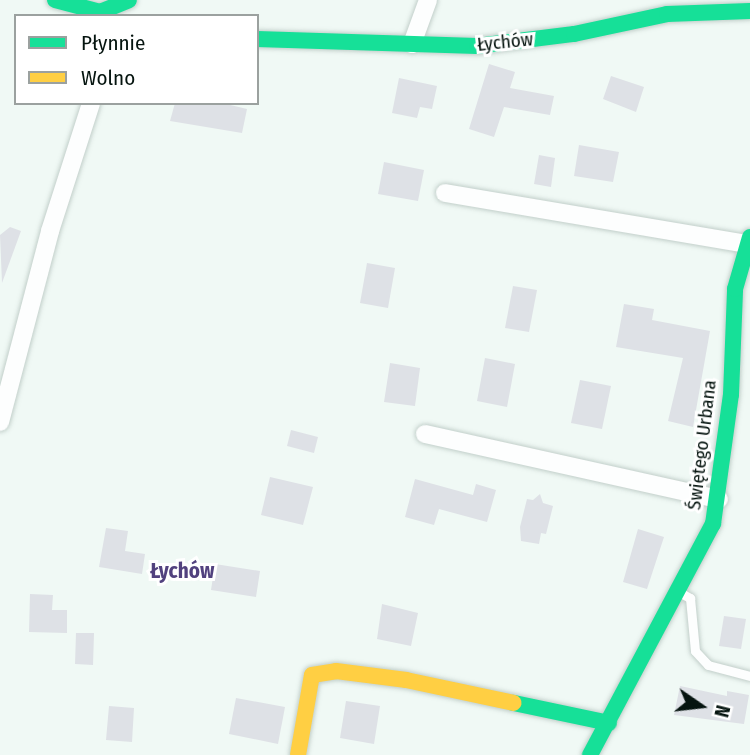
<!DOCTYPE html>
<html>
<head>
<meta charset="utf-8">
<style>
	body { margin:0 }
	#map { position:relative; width:750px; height:755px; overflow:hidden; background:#f0f9f5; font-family:"Fira Sans Condensed",sans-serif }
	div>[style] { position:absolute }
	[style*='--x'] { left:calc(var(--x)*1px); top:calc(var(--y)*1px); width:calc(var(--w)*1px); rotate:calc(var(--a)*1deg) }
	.building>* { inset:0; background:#dee1e6 }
	.roads { filter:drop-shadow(0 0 2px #c2cfca) drop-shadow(0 0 2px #c2cfca) }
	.lane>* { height:9px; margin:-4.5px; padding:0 4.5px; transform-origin:4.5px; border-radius:4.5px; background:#fdfefe }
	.street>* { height:18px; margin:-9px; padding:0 9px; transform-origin:9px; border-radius:9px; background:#fdfefe }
	.fast>* { height:16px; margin:-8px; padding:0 8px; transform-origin:8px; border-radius:8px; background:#16e098 }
	.slow>* { height:16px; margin:-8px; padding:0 8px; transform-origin:8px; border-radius:8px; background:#ffcf43 }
	span { translate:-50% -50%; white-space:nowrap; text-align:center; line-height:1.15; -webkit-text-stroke:6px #fff; paint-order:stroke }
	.street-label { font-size:19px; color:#05140f }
	.neighbourhood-label { font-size:21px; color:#51417e; font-weight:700 }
	.legend { position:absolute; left:14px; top:14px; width:245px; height:91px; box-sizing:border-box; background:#fff; border:2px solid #9ba19f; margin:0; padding:9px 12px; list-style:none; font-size:21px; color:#05140f }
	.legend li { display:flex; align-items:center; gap:14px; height:35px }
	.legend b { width:35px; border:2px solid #9ba19f }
	.north { position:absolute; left:666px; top:671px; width:70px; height:70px; -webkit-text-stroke:5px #fff; paint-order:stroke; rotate:104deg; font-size:19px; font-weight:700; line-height:28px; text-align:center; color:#05140f }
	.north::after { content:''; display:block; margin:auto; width:24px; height:32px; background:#05140f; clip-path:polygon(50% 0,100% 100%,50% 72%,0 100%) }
</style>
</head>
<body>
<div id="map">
	<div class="building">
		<div style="clip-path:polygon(489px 64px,515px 72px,510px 88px,554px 96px,550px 115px,504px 107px,494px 137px,469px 129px)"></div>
		<div style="clip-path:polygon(611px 76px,644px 87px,636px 112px,603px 99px)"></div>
		<div style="clip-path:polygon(399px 78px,437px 86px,432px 109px,420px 107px,417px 118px,392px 113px)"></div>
		<div style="clip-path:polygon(175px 103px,222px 103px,247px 109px,242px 133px,170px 121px)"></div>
		<div style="clip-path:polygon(579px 145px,619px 152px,613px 182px,574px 176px)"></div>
		<div style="clip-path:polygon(539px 155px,555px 158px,551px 187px,534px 184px)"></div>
		<div style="clip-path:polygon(384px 162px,424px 170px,418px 201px,378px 194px)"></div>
		<div style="clip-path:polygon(10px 227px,21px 231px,2px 283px,0 235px)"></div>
		<div style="clip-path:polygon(367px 263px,395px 268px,388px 308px,360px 303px)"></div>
		<div style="clip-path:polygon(513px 286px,537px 290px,529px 332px,505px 328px)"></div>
		<div style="clip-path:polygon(624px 304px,654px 309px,652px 320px,710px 331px,693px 427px,668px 421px,683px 358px,616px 347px)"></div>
		<div style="clip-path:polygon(485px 358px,515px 364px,507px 407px,477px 401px)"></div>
		<div style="clip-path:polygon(390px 363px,420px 368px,415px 406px,384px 402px)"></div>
		<div style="clip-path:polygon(580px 380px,611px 386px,602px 429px,571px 423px)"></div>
		<div style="clip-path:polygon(291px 430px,318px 437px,314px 453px,287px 446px)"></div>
		<div style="clip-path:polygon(270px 477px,313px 487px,303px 525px,261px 515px)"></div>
		<div style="clip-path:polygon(415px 479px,473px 495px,476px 484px,496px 490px,487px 522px,439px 509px,434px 525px,405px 517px)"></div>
		<div style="clip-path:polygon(540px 494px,543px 503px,553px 506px,546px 534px,541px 533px,539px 544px,521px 541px,520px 527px,527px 499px,533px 500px)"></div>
		<div style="clip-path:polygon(106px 528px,128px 531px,125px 551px,145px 554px,142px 574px,99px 567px)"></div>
		<div style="clip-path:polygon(638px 529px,664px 537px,647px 589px,623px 582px)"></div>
		<div style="clip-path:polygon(215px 564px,260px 571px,256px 597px,211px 590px)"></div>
		<div style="clip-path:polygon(30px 594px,53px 595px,52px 610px,67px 610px,67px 633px,29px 632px)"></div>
		<div style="clip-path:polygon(382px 604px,418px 613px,411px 646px,377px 639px)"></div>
		<div style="clip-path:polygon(724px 616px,746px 619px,741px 649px,719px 646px)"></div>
		<div style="clip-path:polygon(76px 633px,94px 633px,93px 665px,75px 664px)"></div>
		<div style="clip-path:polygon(680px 686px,727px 696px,727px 691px,749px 695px,744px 724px,674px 715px)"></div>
		<div style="clip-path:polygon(236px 698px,285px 707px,278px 744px,229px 734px)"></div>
		<div style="clip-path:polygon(346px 701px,380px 706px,374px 744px,340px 738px)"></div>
		<div style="clip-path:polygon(109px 706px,134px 708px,132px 742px,106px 740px)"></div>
	</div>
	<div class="roads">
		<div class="lane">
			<div style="--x:679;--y:592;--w:13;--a:29"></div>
			<div style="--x:690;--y:598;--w:53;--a:84.6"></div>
			<div style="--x:695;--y:651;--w:19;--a:47"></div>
			<div style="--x:708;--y:665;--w:43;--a:14.7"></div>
		</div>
		<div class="street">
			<div style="--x:412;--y:44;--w:47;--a:-70"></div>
			<div style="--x:445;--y:193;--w:307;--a:9.6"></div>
			<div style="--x:0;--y:422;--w:197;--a:-75.3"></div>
			<div style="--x:50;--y:231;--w:134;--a:-72.2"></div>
			<div style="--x:425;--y:434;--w:301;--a:12.5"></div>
		</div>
		<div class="fast">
			<div style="--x:55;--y:0;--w:47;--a:14.9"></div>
			<div style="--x:100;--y:12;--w:31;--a:-22"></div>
			<div style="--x:257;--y:39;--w:220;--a:1.8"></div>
			<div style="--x:477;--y:46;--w:98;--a:-7.1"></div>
			<div style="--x:574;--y:34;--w:95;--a:-12.1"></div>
			<div style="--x:667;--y:14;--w:83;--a:-2.1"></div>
			<div style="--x:514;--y:703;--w:97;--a:11.9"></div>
			<div style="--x:590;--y:755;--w:262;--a:-62"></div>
			<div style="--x:713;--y:524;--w:130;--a:-82.1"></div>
			<div style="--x:731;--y:395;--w:106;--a:-87.8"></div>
			<div style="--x:735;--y:289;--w:54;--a:-73.9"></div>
		</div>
		<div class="slow">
			<div style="--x:298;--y:755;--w:81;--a:-80.1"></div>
			<div style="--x:312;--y:675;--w:24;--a:-9"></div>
			<div style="--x:336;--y:671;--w:71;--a:7.3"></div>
			<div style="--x:406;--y:680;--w:110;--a:12"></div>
		</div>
	</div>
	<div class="street-label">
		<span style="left:505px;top:42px;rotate:-6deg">Łychów</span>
		<span style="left:702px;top:445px;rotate:-83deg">Świętego Urbana</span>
	</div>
	<div class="neighbourhood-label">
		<span style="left:182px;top:571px">Łychów</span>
	</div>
	<ul class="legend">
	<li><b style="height:9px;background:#16e098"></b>Płynnie</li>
	<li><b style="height:9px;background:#ffcf43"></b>Wolno</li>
	</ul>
	<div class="north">N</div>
</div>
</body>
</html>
